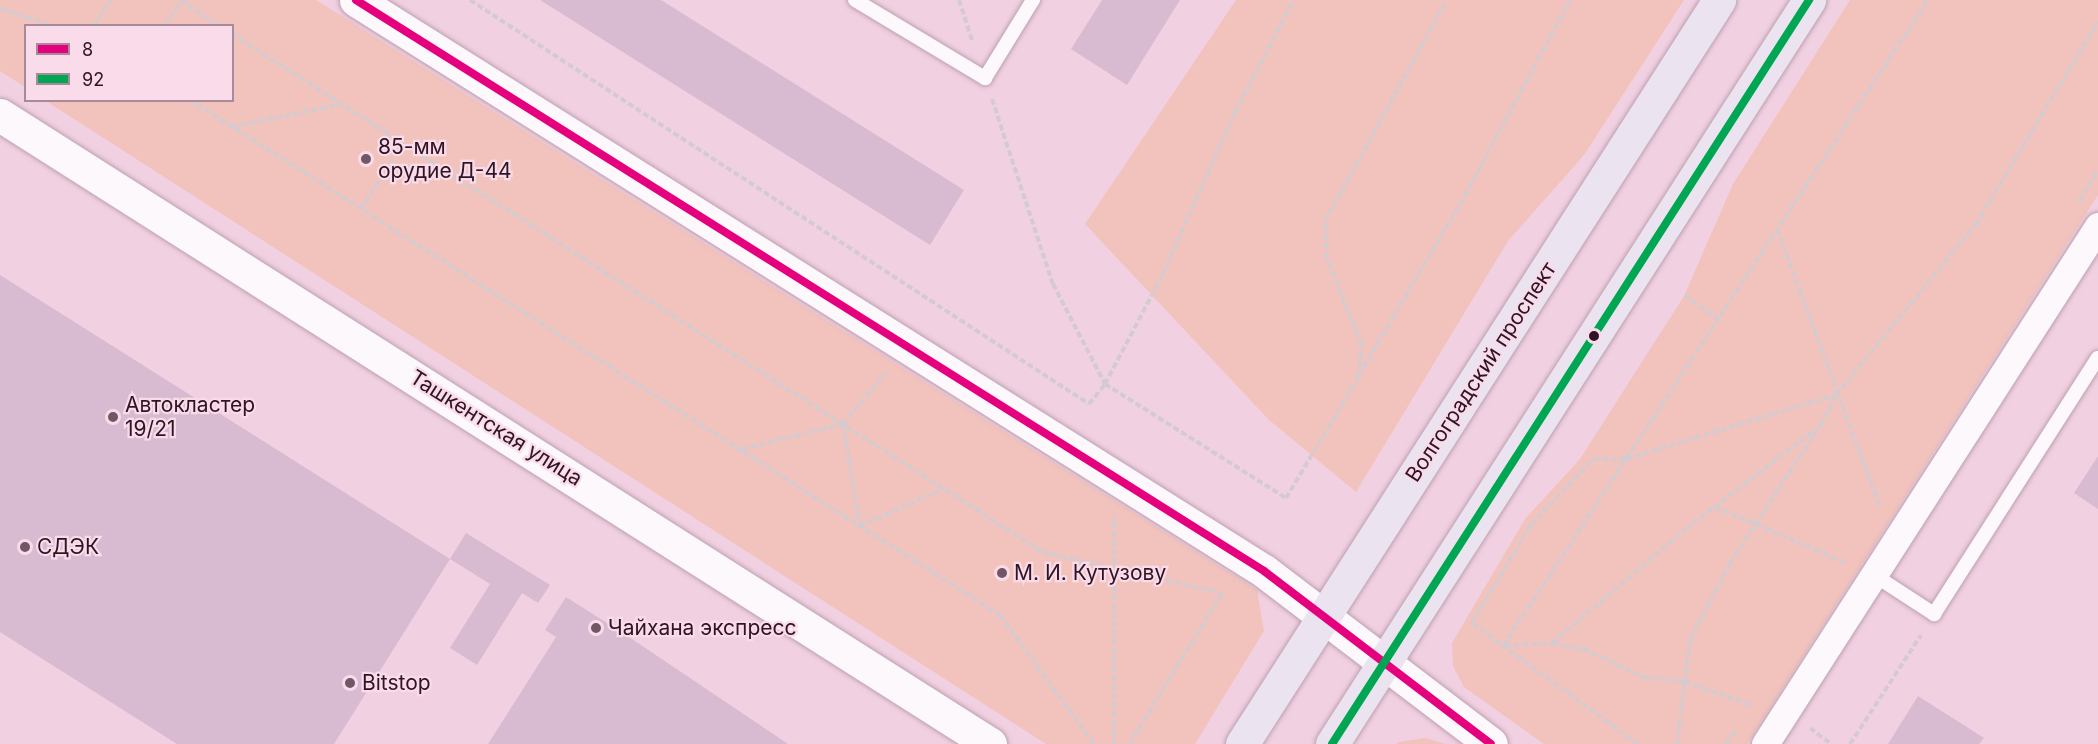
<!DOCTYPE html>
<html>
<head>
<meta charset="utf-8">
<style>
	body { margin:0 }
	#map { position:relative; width:2098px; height:744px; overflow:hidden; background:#f1d0e2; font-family:Inter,sans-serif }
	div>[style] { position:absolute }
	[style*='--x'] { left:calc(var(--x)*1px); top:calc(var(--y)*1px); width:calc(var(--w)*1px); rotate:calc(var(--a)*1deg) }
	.green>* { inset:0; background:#f2c3bd }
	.building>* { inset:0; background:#d8bad1 }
	.path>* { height:4px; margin-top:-2px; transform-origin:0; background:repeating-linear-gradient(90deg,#d4cbd0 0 6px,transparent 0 9px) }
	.roads { filter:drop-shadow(0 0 2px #bda1b0) drop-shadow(0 0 2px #bda1b0) }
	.service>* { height:14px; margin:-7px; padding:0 7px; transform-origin:7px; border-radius:7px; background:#fdf8fb }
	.minor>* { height:27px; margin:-13.5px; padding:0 13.5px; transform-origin:13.5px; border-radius:13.5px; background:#fdf8fb }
	.secondary>* { height:33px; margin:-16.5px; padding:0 16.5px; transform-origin:16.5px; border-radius:16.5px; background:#fdf8fb }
	.primary>* { height:33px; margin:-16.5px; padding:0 16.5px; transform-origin:16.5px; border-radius:16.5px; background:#ebe4f0 }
	.bus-1>* { height:8px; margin:-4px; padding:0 4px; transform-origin:4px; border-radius:4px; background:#e5007d }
	.bus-2>* { height:8px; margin:-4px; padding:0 4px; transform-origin:4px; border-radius:4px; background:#00a651 }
	.dots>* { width:16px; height:16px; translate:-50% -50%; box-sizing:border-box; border:3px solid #f9dbea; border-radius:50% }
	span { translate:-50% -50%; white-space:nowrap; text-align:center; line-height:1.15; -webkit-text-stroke:4.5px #f9dbea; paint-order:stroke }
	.poi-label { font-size:21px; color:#2f1424 }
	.left { translate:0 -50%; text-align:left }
	.street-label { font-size:21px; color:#2f1424 }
	.legend { position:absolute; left:24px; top:24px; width:210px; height:78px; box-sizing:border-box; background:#f9dbea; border:2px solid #a88b9b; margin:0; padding:8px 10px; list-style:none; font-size:18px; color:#2f1424 }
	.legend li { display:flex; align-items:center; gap:12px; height:30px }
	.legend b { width:30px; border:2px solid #a88b9b }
</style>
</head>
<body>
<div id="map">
	<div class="green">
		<div style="clip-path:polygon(0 0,316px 0,1257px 590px,1264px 631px,1195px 744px,1046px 744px,46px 101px,232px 100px,232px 26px,26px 26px,25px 87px,0 71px)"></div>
		<div style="clip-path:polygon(1236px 0,1684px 0,1584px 155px,1508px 241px,1356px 492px,1269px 420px,1085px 224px)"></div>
		<div style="clip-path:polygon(1850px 0,2098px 0,2098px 195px,1747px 744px,1544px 744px,1464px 687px,1453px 666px,1452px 643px,1525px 519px,1580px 459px,1684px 296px,1733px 184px)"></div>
		<div style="clip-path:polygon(1425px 738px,1446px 744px,1396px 744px,1399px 742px)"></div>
	</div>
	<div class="building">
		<div style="clip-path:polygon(540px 0,661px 0,964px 190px,930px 245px)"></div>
		<div style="clip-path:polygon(1102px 0,1180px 0,1127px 85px,1071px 49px)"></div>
		<div style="clip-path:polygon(0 275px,450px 559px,334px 744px,177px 744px,0 632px)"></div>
		<div style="clip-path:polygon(2098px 456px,2098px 509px,2074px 493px)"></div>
		<div style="clip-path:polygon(466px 533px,550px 585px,538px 603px,522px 593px,477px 665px,450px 648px,490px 584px,450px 559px)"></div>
		<div style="clip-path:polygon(566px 597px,629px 637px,788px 744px,488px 744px,556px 637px,545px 630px)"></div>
		<div style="clip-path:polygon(1918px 696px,1984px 738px,1979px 744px,1888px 744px)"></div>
	</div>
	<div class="path">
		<div style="--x:180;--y:0;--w:48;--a:33"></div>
		<div style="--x:470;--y:0;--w:739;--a:33.13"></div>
		<div style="--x:1089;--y:404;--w:26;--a:-51"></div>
		<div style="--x:1105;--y:384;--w:214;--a:32.2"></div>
		<div style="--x:1286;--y:498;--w:142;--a:-59.1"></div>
		<div style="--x:1359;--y:376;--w:32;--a:-86"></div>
		<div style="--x:1361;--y:344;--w:92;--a:-111.6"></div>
		<div style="--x:1327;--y:258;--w:37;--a:-93"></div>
		<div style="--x:1325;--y:221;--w:252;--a:-61.1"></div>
		<div style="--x:959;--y:0;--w:45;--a:72"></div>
		<div style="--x:0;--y:9;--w:57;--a:17.5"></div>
		<div style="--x:94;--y:26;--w:31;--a:-58"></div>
		<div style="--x:165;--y:26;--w:30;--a:-57"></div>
		<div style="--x:232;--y:34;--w:962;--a:32.57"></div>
		<div style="--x:1043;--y:552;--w:184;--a:12.9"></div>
		<div style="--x:1222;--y:593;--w:177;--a:121.4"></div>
		<div style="--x:992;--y:99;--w:195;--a:71.8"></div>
		<div style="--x:1053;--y:284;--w:113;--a:62.5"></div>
		<div style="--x:190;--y:100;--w:960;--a:32.45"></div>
		<div style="--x:1000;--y:615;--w:160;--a:53.9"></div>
		<div style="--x:232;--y:127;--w:112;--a:-11.8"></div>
		<div style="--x:2079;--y:201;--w:36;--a:-58"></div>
		<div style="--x:361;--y:209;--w:78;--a:-57.5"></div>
		<div style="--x:1777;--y:229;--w:296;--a:69.7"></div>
		<div style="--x:1684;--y:296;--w:40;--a:32.9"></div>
		<div style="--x:1359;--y:375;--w:209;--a:-59.5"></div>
		<div style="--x:1465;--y:195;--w:221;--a:-61.7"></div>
		<div style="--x:1105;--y:384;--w:124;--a:-62.2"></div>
		<div style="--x:1163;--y:274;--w:177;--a:-66"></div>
		<div style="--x:1235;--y:112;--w:127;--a:-62.2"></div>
		<div style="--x:843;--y:424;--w:68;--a:-49.8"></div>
		<div style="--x:742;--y:449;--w:104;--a:-13.9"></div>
		<div style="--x:843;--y:424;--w:103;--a:80.5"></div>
		<div style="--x:860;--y:526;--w:91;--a:-24"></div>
		<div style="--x:1715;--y:507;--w:142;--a:23.1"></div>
		<div style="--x:1552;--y:643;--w:33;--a:11"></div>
		<div style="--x:1584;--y:649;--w:65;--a:25.4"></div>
		<div style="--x:1643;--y:677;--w:42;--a:6.8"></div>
		<div style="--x:1685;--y:682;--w:72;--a:19.4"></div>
		<div style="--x:1503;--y:646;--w:773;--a:-56.66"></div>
		<div style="--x:1504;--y:646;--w:48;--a:-3.6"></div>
		<div style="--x:1552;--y:643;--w:176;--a:-40.4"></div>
		<div style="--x:1686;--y:529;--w:164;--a:-37.6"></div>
		<div style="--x:1810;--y:728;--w:26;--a:37"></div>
		<div style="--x:1114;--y:744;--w:228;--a:-90"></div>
		<div style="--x:1638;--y:744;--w:205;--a:-143.9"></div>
		<div style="--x:1472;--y:623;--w:114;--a:-59"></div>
		<div style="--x:1531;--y:525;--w:91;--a:-46.8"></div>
		<div style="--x:1593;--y:459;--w:33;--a:0"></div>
		<div style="--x:1626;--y:459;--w:219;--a:-17"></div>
		<div style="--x:1677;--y:744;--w:105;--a:-82.9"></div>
		<div style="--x:1690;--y:640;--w:87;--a:-62.5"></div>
		<div style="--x:1730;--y:563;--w:164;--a:-56.7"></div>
		<div style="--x:1820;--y:426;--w:35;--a:-63"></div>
		<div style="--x:1836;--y:395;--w:221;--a:-50.7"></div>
		<div style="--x:1976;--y:224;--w:236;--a:-58.9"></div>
		<div style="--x:1726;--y:744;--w:17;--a:-54"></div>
		<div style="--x:1850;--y:744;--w:130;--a:-56.9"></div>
	</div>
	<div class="roads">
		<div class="service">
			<div style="--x:855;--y:0;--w:152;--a:31"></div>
			<div style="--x:985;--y:78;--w:92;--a:-58.4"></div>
			<div style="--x:1874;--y:575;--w:72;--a:33"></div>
			<div style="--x:1934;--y:614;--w:304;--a:-57.4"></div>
		</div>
		<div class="minor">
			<div style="--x:1765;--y:744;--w:616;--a:-57.26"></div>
		</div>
		<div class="secondary">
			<div style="--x:356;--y:0;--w:1073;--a:32.16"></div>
			<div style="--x:1264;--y:571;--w:285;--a:37.3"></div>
			<div style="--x:0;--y:115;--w:1173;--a:32.43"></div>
		</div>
		<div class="primary">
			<div style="--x:1242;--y:744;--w:884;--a:-57.33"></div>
			<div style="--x:1332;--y:744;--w:884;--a:-57.33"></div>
		</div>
	</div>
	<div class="bus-1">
		<div style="--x:356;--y:0;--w:1073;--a:32.16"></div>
		<div style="--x:1264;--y:571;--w:285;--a:37.3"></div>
	</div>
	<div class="bus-2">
		<div style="--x:1332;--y:744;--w:884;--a:-57.33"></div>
	</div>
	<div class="dots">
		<div style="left:366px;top:159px;background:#735666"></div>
		<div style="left:1594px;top:336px;background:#2f1424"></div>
		<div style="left:113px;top:417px;background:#735666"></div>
		<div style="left:25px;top:547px;background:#735666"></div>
		<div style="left:1002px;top:573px;background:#735666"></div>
		<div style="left:596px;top:628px;background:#735666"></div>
		<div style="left:350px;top:683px;background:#735666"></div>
	</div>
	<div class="poi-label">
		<span class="left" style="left:378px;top:159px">85-мм<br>орудие Д-44</span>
		<span class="left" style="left:125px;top:417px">Автокластер<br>19/21</span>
		<span class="left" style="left:37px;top:547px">СДЭК</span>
		<span class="left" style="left:1014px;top:573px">М. И. Кутузову</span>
		<span class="left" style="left:608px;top:628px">Чайхана экспресс</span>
		<span class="left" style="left:362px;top:683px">Bitstop</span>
	</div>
	<div class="street-label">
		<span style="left:1481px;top:372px;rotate:-57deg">Волгоградский проспект</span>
		<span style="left:496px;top:428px;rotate:32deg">Ташкентская улица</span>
	</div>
	<ul class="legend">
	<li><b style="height:8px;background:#e5007d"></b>8</li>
	<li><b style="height:8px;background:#00a651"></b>92</li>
	</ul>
</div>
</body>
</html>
